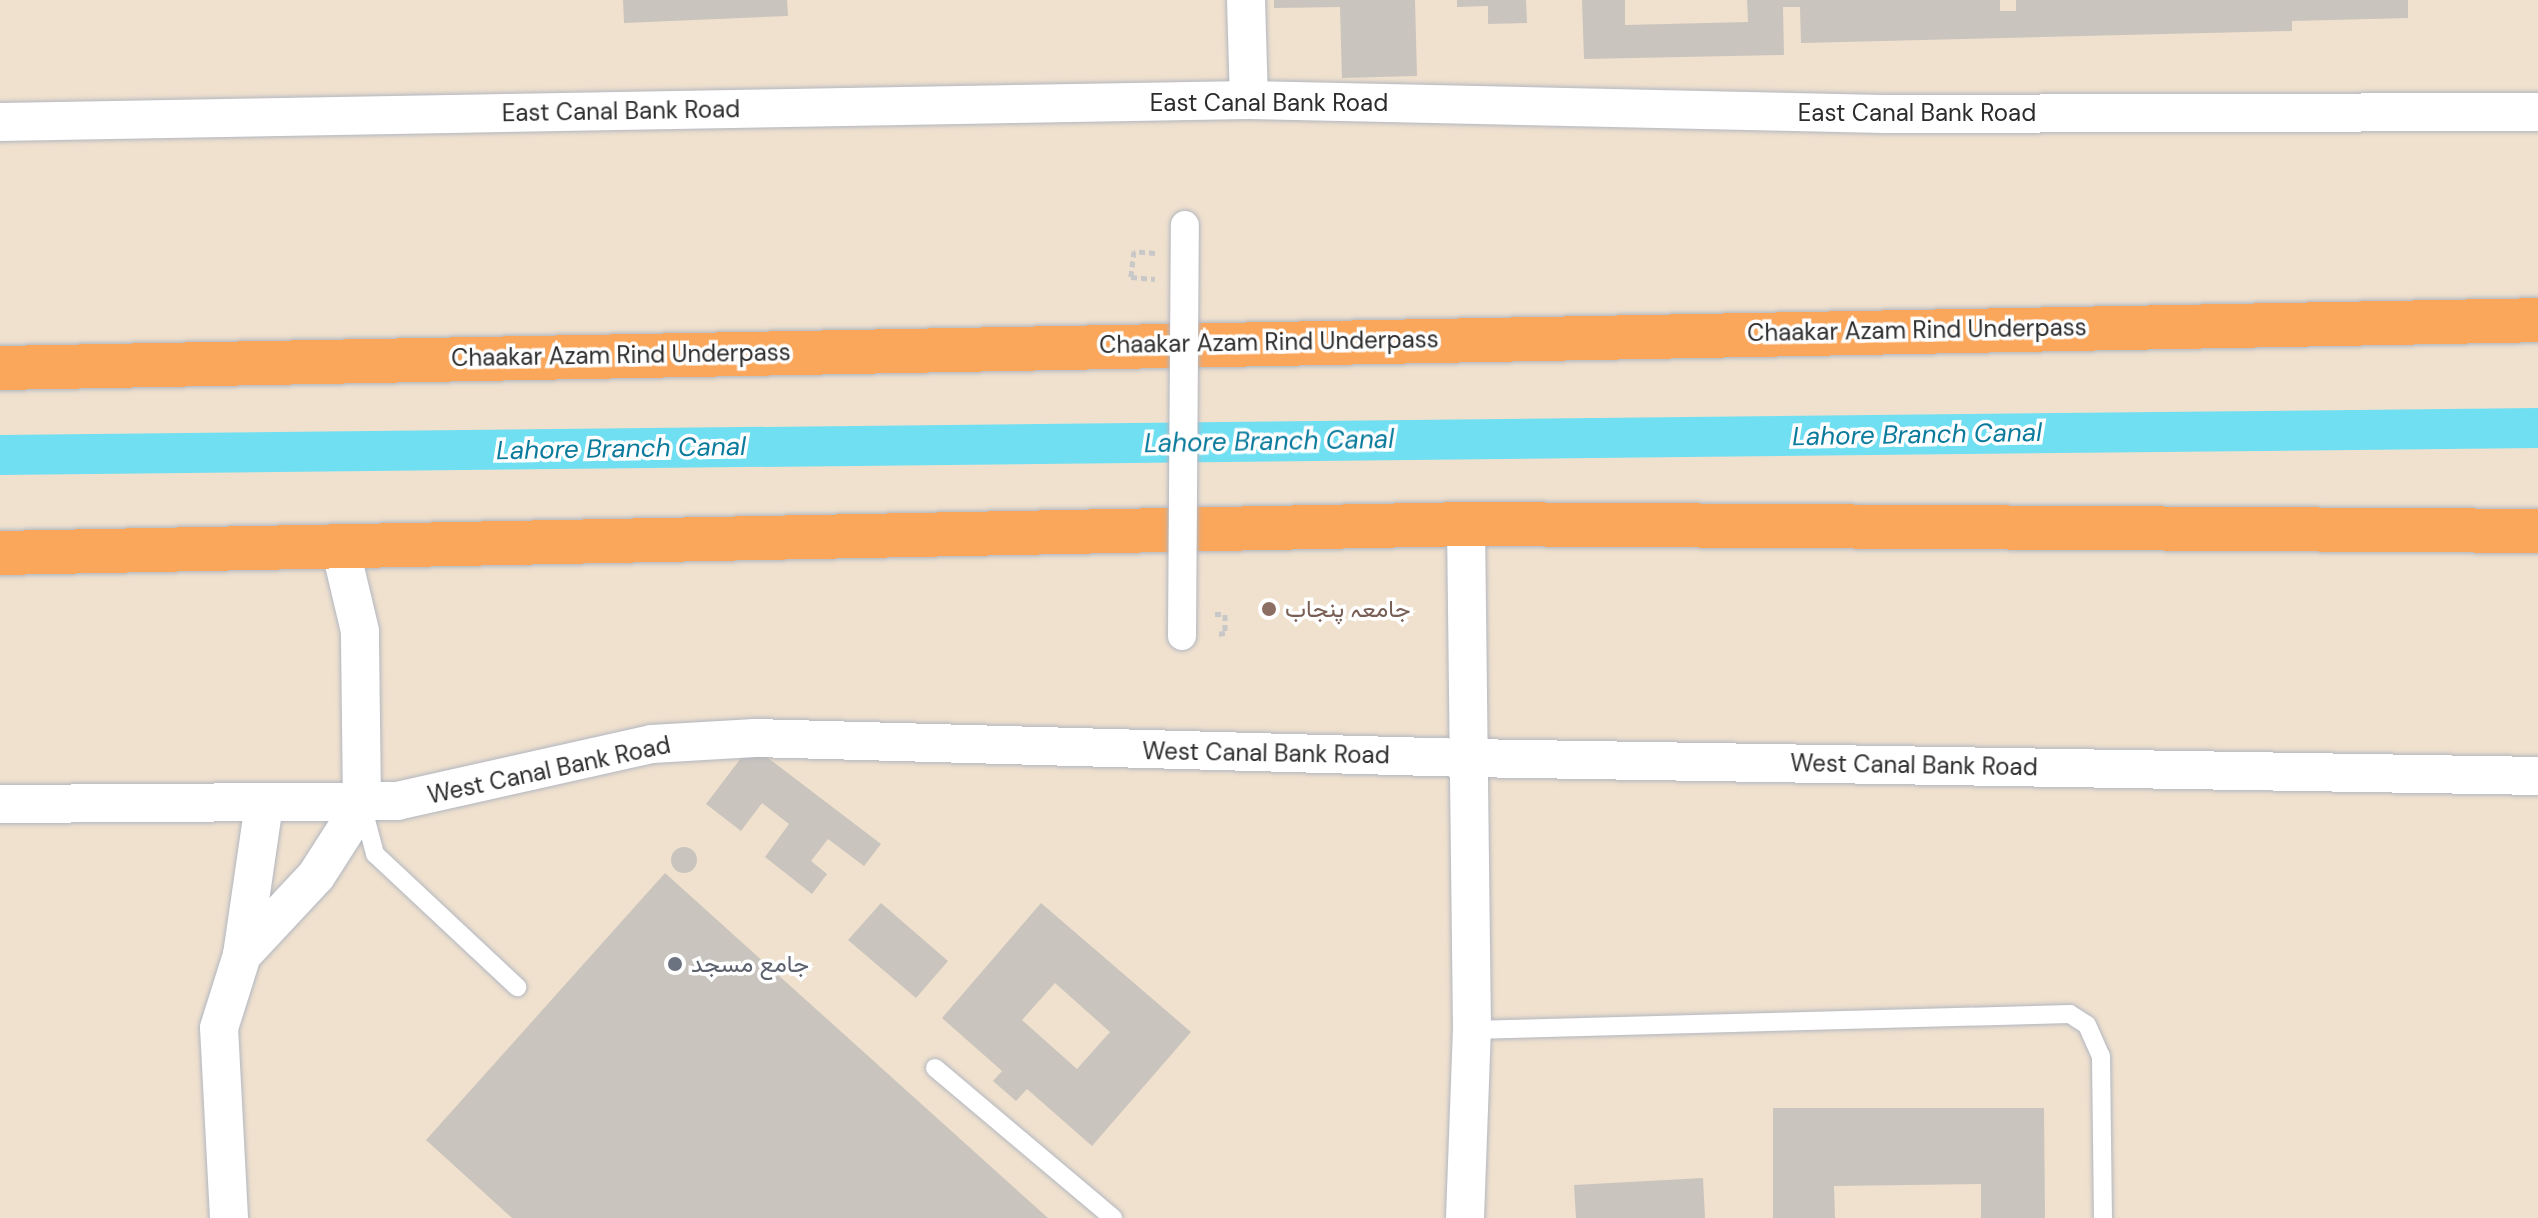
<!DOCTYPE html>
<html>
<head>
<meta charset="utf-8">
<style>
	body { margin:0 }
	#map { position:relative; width:2538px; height:1218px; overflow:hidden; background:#eee6df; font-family:"DM Sans",Vazirmatn,sans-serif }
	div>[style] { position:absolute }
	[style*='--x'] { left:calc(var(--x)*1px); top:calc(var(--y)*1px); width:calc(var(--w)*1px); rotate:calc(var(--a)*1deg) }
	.education>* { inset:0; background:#f0e1ce }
	.canal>* { height:40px; margin:-20px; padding:0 20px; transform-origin:20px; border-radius:20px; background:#70dff2 }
	.building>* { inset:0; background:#c9c4bd }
	.round { border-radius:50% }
	.path>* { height:5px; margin-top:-2.5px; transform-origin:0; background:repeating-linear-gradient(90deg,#c8c8c8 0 6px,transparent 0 10px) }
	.roads { filter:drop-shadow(0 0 2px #b2b6c0) drop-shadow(0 0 2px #b2b6c0) }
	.service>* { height:18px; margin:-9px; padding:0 9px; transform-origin:9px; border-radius:9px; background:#fff }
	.minor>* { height:38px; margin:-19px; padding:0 19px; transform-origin:19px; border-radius:19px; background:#fff }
	.trunk>* { height:44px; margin:-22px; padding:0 22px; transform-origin:22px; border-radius:22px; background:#faa65b }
	.bridges { filter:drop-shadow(0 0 2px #b2b6c0) drop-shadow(0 0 2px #b2b6c0) }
	.pedestrian-bridge>* { height:28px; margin:-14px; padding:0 14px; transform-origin:14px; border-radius:14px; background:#fff }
	.dots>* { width:22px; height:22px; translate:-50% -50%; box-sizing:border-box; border:4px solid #fff; border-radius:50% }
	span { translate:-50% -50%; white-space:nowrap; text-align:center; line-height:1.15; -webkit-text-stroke:7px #fff; paint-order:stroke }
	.street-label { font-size:24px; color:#2c2c2c }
	.education-label { font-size:24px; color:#785e54 }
	.left { translate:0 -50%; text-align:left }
	.worship-label { font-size:24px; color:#5b616d }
	.water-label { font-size:26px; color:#0a7b9c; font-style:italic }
</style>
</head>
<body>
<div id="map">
	<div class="education">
		<div style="clip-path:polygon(0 0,2538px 0,2538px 1218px,0 1218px)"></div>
	</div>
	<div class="canal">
		<div style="--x:0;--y:455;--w:2538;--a:-0.61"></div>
	</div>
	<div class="building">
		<div style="clip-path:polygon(623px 0,787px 0,788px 16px,624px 23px)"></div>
		<div style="clip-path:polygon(1274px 0,1415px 0,1417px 76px,1342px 78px,1340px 7px,1274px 8px)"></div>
		<div style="clip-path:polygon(1457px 0,1526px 0,1527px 23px,1488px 24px,1488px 6px,1457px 7px)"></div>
		<div style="clip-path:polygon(1582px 0,1625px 0,1625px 25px,1748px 22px,1747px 0,2000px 0,2000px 11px,2016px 11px,2016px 0,2408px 0,2408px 18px,2292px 21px,2292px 31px,1801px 43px,1800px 7px,1783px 7px,1784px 55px,1584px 59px)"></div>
		<div style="clip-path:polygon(751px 745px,881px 844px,864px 866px,828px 839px,811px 861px,827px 874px,812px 894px,765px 857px,789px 824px,762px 803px,741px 831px,706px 804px)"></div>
		<div class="round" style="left:671px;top:847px;width:26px;height:26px"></div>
		<div style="clip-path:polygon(665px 873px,867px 1055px,1048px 1218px,512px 1218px,426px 1140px)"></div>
		<div style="clip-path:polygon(881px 903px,948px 961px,916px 998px,848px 940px)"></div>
		<div style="clip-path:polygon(evenodd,1041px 903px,1191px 1032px,1092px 1146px,1027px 1089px,1016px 1101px,993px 1081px,1002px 1071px,942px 1018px,1041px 903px,1055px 983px,1110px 1032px,1077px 1069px,1022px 1020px,1055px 983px)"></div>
		<div style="clip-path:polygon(1773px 1108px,2044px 1108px,2045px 1218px,1981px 1218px,1981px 1184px,1834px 1186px,1835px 1218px,1773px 1218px)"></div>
		<div style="clip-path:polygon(1703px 1178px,1705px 1218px,1576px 1218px,1574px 1185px)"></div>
	</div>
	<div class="path">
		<div style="--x:1155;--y:253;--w:21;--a:-175"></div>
		<div style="--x:1134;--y:251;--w:26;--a:97"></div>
		<div style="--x:1131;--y:277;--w:24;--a:5"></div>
		<div style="--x:1215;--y:614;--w:10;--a:0"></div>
		<div style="--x:1225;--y:614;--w:19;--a:90"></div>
		<div style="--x:1225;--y:633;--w:9;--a:174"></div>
	</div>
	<div class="roads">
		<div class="service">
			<div style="--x:362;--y:805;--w:51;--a:75.1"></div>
			<div style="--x:375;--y:854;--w:195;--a:43.1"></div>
			<div style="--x:1472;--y:1030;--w:598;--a:-1.53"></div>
			<div style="--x:2070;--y:1014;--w:20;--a:33"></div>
			<div style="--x:2087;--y:1025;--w:34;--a:66"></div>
			<div style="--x:2101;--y:1056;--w:162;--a:89.3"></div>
			<div style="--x:935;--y:1068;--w:233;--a:40.1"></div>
		</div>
		<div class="minor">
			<div style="--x:1246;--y:0;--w:100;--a:88.3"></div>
			<div style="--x:0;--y:122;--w:1249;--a:-1.01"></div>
			<div style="--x:1249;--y:100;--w:635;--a:1.26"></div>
			<div style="--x:1884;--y:114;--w:654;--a:-0.18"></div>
			<div style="--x:0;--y:804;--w:397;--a:-0.4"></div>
			<div style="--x:397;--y:801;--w:261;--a:-12.6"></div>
			<div style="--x:652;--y:744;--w:103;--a:-3.3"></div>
			<div style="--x:755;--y:738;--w:712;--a:1.61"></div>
			<div style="--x:1467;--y:758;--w:1071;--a:0.96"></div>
			<div style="--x:242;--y:955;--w:108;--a:-46.9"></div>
			<div style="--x:316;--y:876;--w:85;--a:-57.4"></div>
			<div style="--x:362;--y:804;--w:173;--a:-90.7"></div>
			<div style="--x:360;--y:631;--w:86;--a:-103.4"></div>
			<div style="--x:229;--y:1218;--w:190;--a:-93"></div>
			<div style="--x:219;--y:1028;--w:77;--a:-72.5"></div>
			<div style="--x:242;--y:955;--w:152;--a:-81.7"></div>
			<div style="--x:1465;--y:1218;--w:188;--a:-87.9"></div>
			<div style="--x:1472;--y:1030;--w:506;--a:-90.68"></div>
		</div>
		<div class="trunk">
			<div style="--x:0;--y:368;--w:2538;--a:-1.08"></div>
			<div style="--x:0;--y:553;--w:1466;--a:-1.13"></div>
			<div style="--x:1466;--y:524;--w:1072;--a:0.37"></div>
		</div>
	</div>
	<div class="bridges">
		<div class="pedestrian-bridge">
			<div style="--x:1182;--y:636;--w:411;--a:-89.6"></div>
		</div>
	</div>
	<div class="dots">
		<div style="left:1269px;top:609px;background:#8d6e63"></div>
		<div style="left:675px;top:964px;background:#6b7280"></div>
	</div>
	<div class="street-label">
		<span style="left:1269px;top:103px">East Canal Bank Road</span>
		<span style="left:621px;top:111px;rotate:-1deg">East Canal Bank Road</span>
		<span style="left:1917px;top:113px">East Canal Bank Road</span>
		<span style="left:1917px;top:330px;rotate:-1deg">Chaakar Azam Rind Underpass</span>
		<span style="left:1269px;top:342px;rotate:-1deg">Chaakar Azam Rind Underpass</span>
		<span style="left:621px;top:355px;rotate:-1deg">Chaakar Azam Rind Underpass</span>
		<span style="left:1266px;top:753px;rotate:1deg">West Canal Bank Road</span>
		<span style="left:1914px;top:765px;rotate:1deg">West Canal Bank Road</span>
		<span style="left:549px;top:770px;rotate:-12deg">West Canal Bank Road</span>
	</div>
	<div class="education-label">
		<span class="left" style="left:1285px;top:609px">جامعہ پنجاب</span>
	</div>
	<div class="worship-label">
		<span class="left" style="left:691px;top:964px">جامع مسجد</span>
	</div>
	<div class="water-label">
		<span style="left:1917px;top:435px;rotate:-1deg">Lahore Branch Canal</span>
		<span style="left:1269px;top:442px;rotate:-1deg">Lahore Branch Canal</span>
		<span style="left:621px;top:449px;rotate:-1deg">Lahore Branch Canal</span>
	</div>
</div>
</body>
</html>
